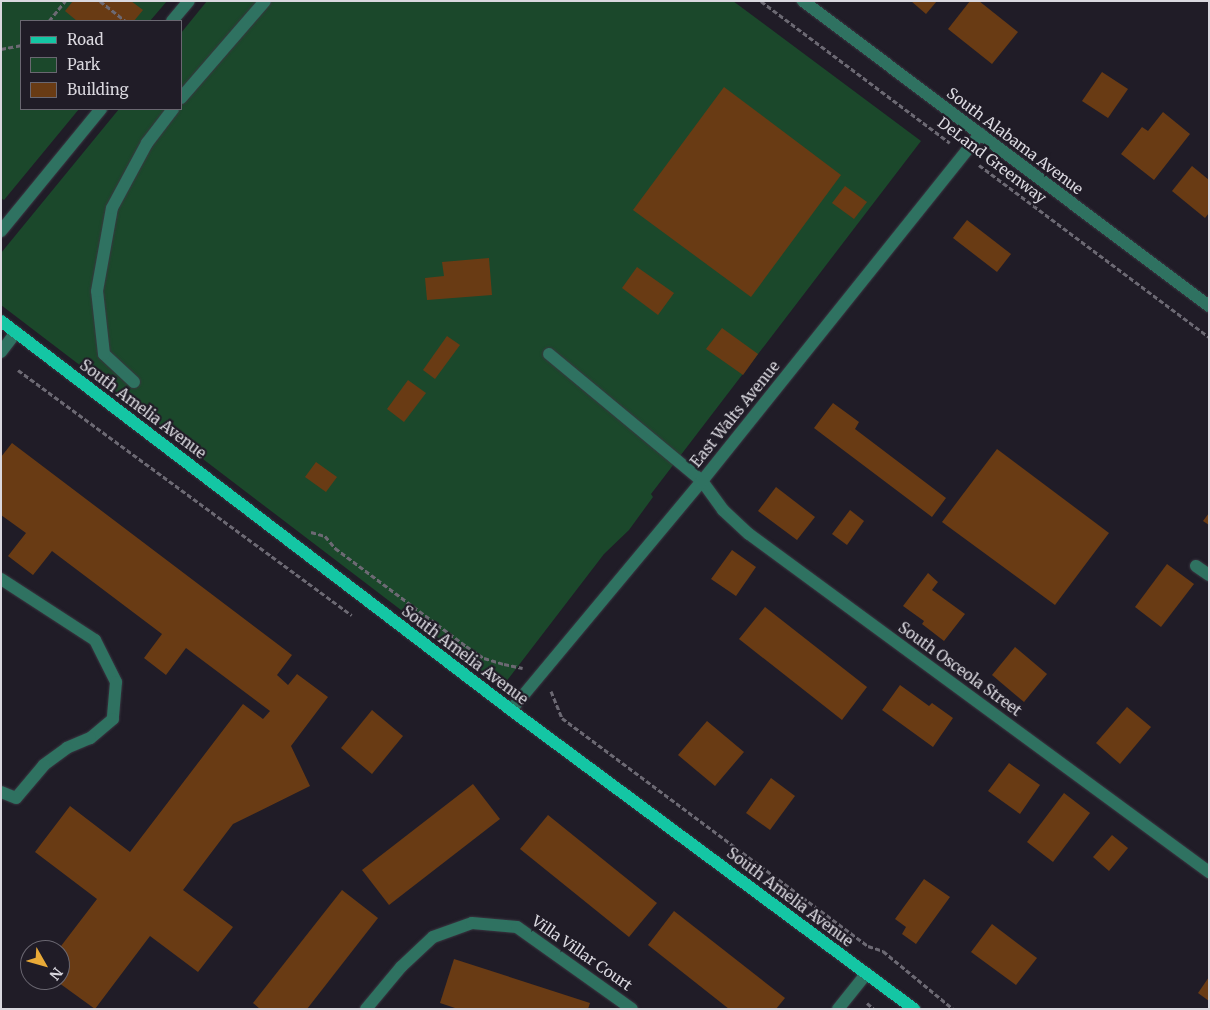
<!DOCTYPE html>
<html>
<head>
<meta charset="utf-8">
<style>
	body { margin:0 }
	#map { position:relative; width:1210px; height:1010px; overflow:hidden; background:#201c27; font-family:Merriweather,serif }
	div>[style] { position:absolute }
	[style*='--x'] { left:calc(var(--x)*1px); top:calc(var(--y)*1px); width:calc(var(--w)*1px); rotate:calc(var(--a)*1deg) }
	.green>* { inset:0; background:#1b482b }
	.building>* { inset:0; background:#693b14 }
	.path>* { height:3px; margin-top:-1.5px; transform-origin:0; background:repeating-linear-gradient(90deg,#6c6973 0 5px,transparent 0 7.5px) }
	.roads { filter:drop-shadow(0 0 1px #3a3641) drop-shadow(0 0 1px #3a3641) }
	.minor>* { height:12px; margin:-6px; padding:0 6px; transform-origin:6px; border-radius:6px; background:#2f7261 }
	.major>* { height:12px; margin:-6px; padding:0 6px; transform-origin:6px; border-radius:6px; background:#14c6a4 }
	span { translate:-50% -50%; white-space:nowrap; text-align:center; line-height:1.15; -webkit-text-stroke:4.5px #201c27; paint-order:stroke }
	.street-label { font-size:15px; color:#dad8df }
	.frame { position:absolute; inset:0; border:2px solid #dad8df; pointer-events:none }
	.legend { position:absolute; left:20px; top:20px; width:162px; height:90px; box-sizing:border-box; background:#201c27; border:1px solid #6a6771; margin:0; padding:6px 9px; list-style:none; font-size:15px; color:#dad8df }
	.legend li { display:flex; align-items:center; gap:10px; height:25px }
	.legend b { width:25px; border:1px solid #6a6771 }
	.north { position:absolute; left:20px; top:940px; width:50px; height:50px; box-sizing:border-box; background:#201c27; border:1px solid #6a6771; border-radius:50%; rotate:128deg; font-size:14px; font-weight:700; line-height:20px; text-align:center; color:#dad8df }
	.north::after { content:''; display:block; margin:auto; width:18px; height:22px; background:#e9aa38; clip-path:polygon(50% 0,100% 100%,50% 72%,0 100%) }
</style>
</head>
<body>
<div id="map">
	<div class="green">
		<div style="clip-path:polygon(1px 1px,167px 1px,150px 21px,21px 21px,21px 109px,79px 109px,4px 200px,1px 198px)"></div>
		<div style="clip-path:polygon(207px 1px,733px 1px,921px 141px,651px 494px,653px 497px,629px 530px,604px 554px,502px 687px,1px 305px,1px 253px,119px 109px,181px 109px,181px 33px)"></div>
	</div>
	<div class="building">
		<div style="clip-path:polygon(73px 1px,131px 1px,143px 10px,134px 21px,77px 21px,65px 11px)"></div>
		<div style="clip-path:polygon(911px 1px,937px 1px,926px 14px)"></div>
		<div style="clip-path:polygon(970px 1px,979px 1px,1018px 32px,992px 64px,948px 29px)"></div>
		<div style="clip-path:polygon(1102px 72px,1128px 89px,1108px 118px,1082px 101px)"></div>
		<div style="clip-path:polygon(724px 87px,841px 175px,751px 297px,633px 210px)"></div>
		<div style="clip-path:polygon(1163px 112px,1190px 134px,1154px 180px,1121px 154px,1142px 127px,1148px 131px)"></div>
		<div style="clip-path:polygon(1192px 166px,1209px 180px,1209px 213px,1205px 218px,1172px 191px)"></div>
		<div style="clip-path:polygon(845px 186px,867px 202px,854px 219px,832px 203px)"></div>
		<div style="clip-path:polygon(967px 220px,1011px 254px,997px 272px,953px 238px)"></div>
		<div style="clip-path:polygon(489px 258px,492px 295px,427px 300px,425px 278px,444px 276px,442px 262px)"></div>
		<div style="clip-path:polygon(637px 267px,674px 293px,658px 315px,622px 288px)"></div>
		<div style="clip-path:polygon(722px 328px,758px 354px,743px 375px,706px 349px)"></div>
		<div style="clip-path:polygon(447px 336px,460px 345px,435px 379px,423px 370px)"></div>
		<div style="clip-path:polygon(408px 380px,426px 393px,404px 422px,387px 409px)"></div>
		<div style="clip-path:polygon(833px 403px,859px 422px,855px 429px,946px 498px,932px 517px,814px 428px)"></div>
		<div style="clip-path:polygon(12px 443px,292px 655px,277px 675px,288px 685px,297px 674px,328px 697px,291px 746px,310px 786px,233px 824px,183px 890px,233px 927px,198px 972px,150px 936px,95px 1009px,55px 980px,60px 980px,58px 950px,97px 899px,35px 852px,70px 806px,130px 852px,243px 704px,263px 719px,270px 711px,186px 648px,166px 675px,144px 658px,162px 634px,52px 551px,33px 575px,8px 556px,26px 533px,1px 515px,1px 457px)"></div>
		<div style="clip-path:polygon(997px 449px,1109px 533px,1055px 605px,942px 522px)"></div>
		<div style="clip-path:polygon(316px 462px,337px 477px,326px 492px,305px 477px)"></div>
		<div style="clip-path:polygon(776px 487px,815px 517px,797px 540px,758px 511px)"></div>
		<div style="clip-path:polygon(850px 510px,864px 521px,847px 545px,832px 534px)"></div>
		<div style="clip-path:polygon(1209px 513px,1209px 525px,1203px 521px)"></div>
		<div style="clip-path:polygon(732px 550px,756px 567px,736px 596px,711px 579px)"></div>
		<div style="clip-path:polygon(1167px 564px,1194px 584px,1161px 627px,1135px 607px)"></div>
		<div style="clip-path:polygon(928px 573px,938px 582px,932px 590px,965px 614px,944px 641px,922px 624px,924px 621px,903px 606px)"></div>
		<div style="clip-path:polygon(765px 607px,867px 687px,842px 720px,739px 639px)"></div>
		<div style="clip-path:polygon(1015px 647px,1047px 674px,1024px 702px,992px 675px)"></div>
		<div style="clip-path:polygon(900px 685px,929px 706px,932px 703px,953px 718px,933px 747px,882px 710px)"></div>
		<div style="clip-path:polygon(1127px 707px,1151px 727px,1120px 764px,1096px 743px)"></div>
		<div style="clip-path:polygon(372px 710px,403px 736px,372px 774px,341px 748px)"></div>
		<div style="clip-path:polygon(707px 721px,744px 752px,715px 786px,678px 755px)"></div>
		<div style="clip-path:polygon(1009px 763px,1040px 785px,1020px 814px,988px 791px)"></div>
		<div style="clip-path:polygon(771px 778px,795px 796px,770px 830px,746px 813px)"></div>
		<div style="clip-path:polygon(473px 784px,500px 819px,389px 905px,362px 870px)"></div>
		<div style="clip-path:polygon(1064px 793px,1090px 813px,1053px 862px,1027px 842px)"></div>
		<div style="clip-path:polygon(548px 815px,657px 903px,629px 937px,520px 849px)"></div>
		<div style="clip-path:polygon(1112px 835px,1128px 848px,1109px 871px,1093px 857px)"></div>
		<div style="clip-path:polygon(924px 879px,950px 897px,916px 944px,902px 934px,906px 927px,895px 919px)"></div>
		<div style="clip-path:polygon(342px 890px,378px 918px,307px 1009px,260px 1009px,253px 1003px)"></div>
		<div style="clip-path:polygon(674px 911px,785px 998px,776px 1009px,729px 1009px,648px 945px)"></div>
		<div style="clip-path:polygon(992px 924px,1037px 958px,1016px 985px,971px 952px)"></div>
		<div style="clip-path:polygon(454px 959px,590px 1003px,588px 1009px,458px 1009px,440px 1003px)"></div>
		<div style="clip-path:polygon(1209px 977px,1209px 1001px,1198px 993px)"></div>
	</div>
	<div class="path">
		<div style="--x:100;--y:1;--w:33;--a:38"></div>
		<div style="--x:761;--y:1;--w:236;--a:36.9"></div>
		<div style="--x:49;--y:21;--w:26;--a:-51"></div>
		<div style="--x:1;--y:49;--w:20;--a:-11"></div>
		<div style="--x:979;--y:165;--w:287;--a:36.8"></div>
		<div style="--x:18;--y:370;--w:414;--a:36.3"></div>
		<div style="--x:311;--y:532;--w:15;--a:16"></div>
		<div style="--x:325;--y:536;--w:16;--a:50"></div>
		<div style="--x:335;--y:548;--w:164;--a:36.8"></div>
		<div style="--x:466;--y:646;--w:22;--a:34"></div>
		<div style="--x:484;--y:658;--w:21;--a:17"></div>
		<div style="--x:504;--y:664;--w:19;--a:12"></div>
		<div style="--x:551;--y:691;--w:29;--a:68"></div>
		<div style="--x:562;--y:718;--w:382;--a:36.7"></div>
		<div style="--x:868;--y:946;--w:16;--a:18"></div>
		<div style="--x:883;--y:951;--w:91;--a:39.6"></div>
		<div style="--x:867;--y:1003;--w:9;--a:41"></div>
	</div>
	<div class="roads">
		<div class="minor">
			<div style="--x:803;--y:1;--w:508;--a:36.92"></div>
			<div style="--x:172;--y:21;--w:26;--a:-50"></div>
			<div style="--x:181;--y:98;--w:128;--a:-49.1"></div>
			<div style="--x:1;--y:231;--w:158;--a:-50.7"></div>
			<div style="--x:1;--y:352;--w:25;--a:-53"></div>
			<div style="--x:549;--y:354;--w:199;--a:39.7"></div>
			<div style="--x:702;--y:481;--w:36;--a:54"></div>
			<div style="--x:723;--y:510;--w:35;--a:43"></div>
			<div style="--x:749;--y:534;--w:571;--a:36.31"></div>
			<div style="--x:134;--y:382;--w:41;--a:-137"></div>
			<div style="--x:104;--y:354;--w:63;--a:-96.3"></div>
			<div style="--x:97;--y:291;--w:84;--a:-79.8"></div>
			<div style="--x:112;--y:208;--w:74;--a:-61.7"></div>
			<div style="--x:147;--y:143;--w:43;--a:-52.6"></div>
			<div style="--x:1196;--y:566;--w:16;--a:35"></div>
			<div style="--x:1;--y:579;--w:112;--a:33"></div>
			<div style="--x:95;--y:640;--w:47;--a:63.4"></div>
			<div style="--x:116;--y:682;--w:37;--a:95"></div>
			<div style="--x:113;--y:719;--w:30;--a:140"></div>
			<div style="--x:90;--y:738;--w:25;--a:157"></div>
			<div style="--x:67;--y:748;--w:29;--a:144"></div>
			<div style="--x:44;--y:765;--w:43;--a:130.3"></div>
			<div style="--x:16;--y:798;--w:16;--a:-158"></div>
			<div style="--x:511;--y:710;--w:298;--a:-50.2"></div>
			<div style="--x:702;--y:481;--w:445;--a:-51.3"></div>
			<div style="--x:366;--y:1009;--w:55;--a:-50.2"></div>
			<div style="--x:401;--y:967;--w:44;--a:-43.2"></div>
			<div style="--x:433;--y:937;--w:41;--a:-19.7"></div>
			<div style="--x:472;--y:923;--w:45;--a:5.1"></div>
			<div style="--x:517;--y:927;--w:141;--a:35.5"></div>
			<div style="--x:838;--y:1009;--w:45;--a:-51.3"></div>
		</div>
		<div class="major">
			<div style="--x:1;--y:321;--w:641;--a:37.33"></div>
			<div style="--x:511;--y:710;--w:502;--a:36.57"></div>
		</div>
	</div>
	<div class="street-label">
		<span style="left:1015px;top:141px;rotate:37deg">South Alabama Avenue</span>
		<span style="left:992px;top:160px;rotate:37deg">DeLand Greenway</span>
		<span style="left:143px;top:409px;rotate:37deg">South Amelia Avenue</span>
		<span style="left:735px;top:414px;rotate:-51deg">East Walts Avenue</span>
		<span style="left:465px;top:655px;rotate:37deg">South Amelia Avenue</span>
		<span style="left:960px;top:669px;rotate:36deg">South Osceola Street</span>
		<span style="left:790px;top:897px;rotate:37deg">South Amelia Avenue</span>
		<span style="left:582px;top:953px;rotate:35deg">Villa Villar Court</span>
	</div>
	<div class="frame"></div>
	<ul class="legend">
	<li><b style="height:6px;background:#14c6a4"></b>Road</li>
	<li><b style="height:14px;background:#1b482b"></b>Park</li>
	<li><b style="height:14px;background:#693b14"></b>Building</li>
	</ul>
	<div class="north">N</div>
</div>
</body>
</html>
